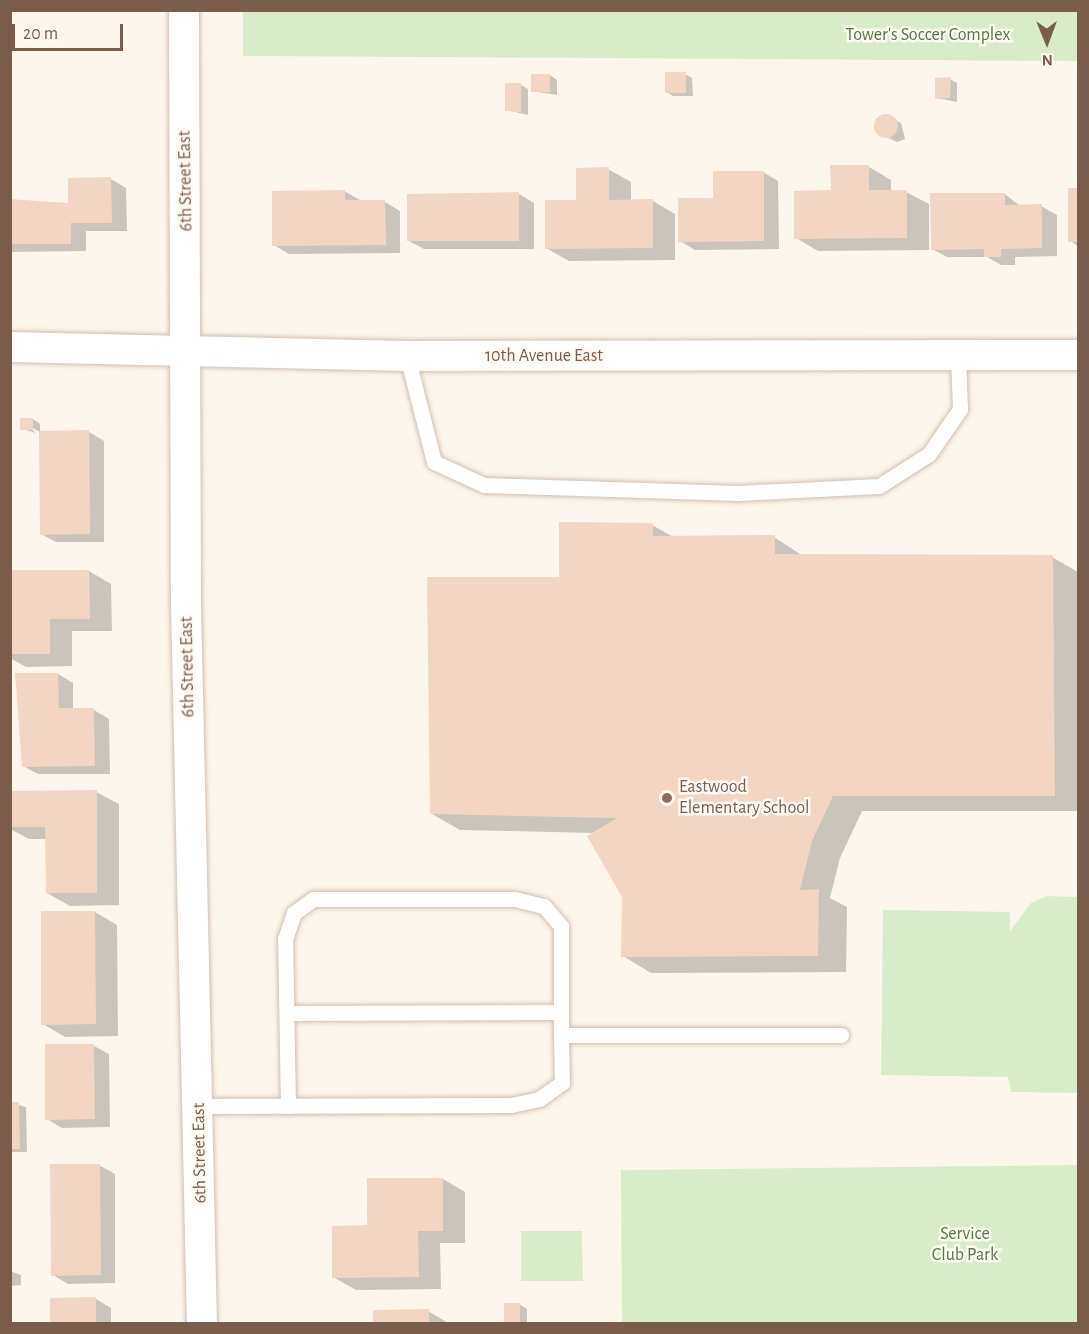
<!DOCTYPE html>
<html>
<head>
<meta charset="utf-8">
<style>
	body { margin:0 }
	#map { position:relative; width:1089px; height:1334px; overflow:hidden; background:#fdf6ec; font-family:"Alegreya Sans",sans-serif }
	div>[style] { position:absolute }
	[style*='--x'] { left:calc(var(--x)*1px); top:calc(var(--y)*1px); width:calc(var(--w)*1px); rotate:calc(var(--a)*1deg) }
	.green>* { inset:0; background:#d8ecc9 }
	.shadow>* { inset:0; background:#0003 }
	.building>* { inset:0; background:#f3d5c3 }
	.round { border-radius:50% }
	.roads { filter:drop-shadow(0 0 2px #d1beb0) drop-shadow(0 0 2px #d1beb0) }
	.lane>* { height:15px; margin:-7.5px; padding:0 7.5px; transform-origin:7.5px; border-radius:7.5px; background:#fff }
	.street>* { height:30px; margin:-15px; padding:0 15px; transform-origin:15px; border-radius:15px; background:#fff }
	.dots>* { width:16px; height:16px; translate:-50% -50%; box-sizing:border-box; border:3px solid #fffaf3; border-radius:50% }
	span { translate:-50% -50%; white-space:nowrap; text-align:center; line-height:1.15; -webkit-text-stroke:5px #fffaf3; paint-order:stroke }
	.park-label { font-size:18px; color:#537a41 }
	.street-label { font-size:18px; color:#7a5c4d }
	.education-label { font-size:18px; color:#785e54 }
	.left { translate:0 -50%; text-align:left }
	.frame { position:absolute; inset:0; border:12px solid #7a5c4d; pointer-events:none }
	.north { position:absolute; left:1017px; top:12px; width:60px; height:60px; -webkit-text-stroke:4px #fffaf3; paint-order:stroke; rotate:179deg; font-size:16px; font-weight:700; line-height:24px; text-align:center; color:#7a5c4d }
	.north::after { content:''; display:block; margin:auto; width:21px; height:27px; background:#7a5c4d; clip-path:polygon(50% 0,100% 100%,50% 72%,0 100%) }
	.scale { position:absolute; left:12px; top:24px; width:111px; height:27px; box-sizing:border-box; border:3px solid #7a5c4d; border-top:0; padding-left:8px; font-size:18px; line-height:21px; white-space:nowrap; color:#7a5c4d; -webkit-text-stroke:4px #fffaf3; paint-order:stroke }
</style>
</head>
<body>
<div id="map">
	<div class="green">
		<div style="clip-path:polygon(243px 11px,1078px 11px,1078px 61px,243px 56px)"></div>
		<div style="clip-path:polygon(1046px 896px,1078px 897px,1078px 1093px,1011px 1092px,1008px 1077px,881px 1075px,883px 910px,1010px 912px,1010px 931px,1031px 903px)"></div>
		<div style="clip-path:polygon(1078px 1165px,1078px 1323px,622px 1323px,621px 1170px)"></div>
		<div style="clip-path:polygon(521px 1231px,582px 1231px,583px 1281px,521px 1281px)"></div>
	</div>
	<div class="shadow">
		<div style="clip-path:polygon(685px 74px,692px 78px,693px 96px,673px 96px,666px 92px)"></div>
		<div style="clip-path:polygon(550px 75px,557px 80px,557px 95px,532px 91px)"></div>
		<div style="clip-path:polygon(950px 79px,957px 83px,957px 102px,937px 98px)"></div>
		<div style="clip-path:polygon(521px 85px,528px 89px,528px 115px,507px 110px)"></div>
		<div style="clip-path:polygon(885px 115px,901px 123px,905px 139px,897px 142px,880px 134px,875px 126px,877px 118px)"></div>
		<div style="clip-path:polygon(869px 167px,891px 180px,891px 192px,906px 192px,929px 204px,929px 250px,818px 251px,796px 238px,832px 192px)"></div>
		<div style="clip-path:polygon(608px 169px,631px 182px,631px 201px,653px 201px,675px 214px,675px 260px,569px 261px,546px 248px,577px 201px)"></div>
		<div style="clip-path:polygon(763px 172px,778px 181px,779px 249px,695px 250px,680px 241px,715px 199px)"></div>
		<div style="clip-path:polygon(111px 179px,126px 188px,127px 231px,86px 231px,86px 251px,10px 252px,10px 201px,70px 205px,69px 180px)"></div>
		<div style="clip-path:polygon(1070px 189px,1078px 189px,1078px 246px,1070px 241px)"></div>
		<div style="clip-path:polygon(344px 191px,360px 200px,385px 202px,400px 211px,400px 253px,289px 254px,274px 245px)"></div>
		<div style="clip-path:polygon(519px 194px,534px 203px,534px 249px,424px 249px,409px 241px)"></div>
		<div style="clip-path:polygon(1005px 194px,1020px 206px,1041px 206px,1057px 215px,1057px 256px,1015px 257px,1015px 265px,1001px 265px,987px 257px,947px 257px,932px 249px)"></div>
		<div style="clip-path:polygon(33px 419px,40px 424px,40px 432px,27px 425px,36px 433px,22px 429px)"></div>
		<div style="clip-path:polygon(89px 432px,104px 441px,104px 542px,56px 542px,41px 534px)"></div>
		<div style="clip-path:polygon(652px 525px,675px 538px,774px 537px,803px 556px,1052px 557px,1078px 572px,1078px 811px,862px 811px,840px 858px,830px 898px,847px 907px,846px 972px,651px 973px,623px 956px,623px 897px,596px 833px,460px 830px,432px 814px,560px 578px)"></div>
		<div style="clip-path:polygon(89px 571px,111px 584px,112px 631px,72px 631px,72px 666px,26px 667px,10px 658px,10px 572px)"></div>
		<div style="clip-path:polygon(58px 674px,73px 683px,73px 710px,94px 710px,109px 719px,110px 774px,38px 774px,23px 766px)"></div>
		<div style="clip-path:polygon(10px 792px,96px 792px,119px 804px,119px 905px,70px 906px,47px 893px,47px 839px,29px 839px,10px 829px)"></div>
		<div style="clip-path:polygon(95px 912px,117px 925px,118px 1036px,65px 1037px,43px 1024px,42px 913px)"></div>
		<div style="clip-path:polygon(94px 1046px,109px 1054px,110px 1127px,62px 1128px,47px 1119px)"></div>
		<div style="clip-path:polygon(10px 1103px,26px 1107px,27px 1152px,10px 1152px)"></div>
		<div style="clip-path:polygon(99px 1165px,115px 1174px,115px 1283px,68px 1284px,53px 1275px)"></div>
		<div style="clip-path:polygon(443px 1179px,465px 1192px,465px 1243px,440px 1243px,441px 1289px,356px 1290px,333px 1277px,369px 1227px)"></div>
		<div style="clip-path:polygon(10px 1271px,21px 1275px,21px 1285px,10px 1286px)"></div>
		<div style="clip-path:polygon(96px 1299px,111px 1308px,111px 1324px,51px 1324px)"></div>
		<div style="clip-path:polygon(519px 1304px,527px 1309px,527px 1324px,507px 1324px)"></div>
		<div style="clip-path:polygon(428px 1311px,450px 1324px,375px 1324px)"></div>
	</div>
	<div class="building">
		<div style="clip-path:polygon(665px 72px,686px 72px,686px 93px,665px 93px)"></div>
		<div style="clip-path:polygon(531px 74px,550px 74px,550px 92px,531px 92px)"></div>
		<div style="clip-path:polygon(951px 77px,950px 98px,935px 99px,935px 78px)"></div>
		<div style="clip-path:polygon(505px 83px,521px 83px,521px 112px,505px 111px)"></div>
		<div class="round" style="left:874px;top:114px;width:24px;height:24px"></div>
		<div style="clip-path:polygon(830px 165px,869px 165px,869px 190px,907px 190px,907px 238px,794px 239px,794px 191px,831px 190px)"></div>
		<div style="clip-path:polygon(609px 167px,609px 200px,653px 199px,653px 248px,545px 249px,545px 200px,576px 200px,576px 168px)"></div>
		<div style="clip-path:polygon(713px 171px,764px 171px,764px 241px,678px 242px,678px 198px,713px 198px)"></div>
		<div style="clip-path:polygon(111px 177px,112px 223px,71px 223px,71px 244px,10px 244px,10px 199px,68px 203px,68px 178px)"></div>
		<div style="clip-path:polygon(1068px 188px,1078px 188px,1078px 242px,1068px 242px)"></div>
		<div style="clip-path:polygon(345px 190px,345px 200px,385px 200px,386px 245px,272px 246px,272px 191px)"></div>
		<div style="clip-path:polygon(519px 192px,519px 241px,407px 241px,407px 194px)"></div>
		<div style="clip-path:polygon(930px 193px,1005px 193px,1005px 205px,1042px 204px,1042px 248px,1001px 249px,1001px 257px,984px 257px,984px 249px,931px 250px)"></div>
		<div style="clip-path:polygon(20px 418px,33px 418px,33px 430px,20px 430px)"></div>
		<div style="clip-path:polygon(89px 430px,90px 534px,40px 535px,39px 431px)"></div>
		<div style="clip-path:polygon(559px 522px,653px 523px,653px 536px,775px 535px,775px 554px,1053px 555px,1055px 796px,833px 796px,812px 841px,800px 890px,819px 889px,818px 956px,621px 957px,622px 897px,587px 836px,617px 818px,430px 814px,427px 577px,559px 577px)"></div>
		<div style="clip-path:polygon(10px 570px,89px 570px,90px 619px,50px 619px,50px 654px,10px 654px)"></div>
		<div style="clip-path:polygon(15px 673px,58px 673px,59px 708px,94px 708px,95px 766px,22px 767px)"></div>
		<div style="clip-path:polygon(97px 790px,97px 893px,46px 893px,45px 827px,10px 827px,10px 791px)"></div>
		<div style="clip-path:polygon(41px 911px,95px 911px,96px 1024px,41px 1025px)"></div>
		<div style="clip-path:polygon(45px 1044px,94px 1044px,95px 1119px,45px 1120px)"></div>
		<div style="clip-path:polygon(10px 1102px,19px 1102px,20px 1149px,10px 1149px)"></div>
		<div style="clip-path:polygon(50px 1164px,100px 1164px,101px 1275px,51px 1276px)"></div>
		<div style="clip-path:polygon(367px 1178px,443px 1178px,443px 1231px,418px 1231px,419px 1277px,332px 1278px,332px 1226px,367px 1225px)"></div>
		<div style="clip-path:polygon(96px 1297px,96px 1324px,50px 1324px,50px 1298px)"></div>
		<div style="clip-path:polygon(504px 1303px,520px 1303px,520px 1323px,504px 1324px)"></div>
		<div style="clip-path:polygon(429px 1309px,429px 1324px,373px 1324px,373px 1310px)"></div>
	</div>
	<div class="roads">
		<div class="lane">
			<div style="--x:407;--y:356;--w:109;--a:75.7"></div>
			<div style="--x:434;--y:462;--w:55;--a:24.7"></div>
			<div style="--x:484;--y:485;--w:254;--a:1.8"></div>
			<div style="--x:738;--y:493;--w:141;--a:-2.8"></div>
			<div style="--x:879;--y:486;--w:59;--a:-32.6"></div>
			<div style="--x:929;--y:454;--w:55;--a:-55.4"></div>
			<div style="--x:960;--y:409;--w:53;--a:-92.2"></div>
			<div style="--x:287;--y:1013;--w:274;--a:-0.2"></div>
			<div style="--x:199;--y:1106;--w:312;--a:-0.2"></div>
			<div style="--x:511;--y:1105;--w:29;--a:-12"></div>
			<div style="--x:539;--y:1099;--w:28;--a:-35"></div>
			<div style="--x:562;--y:1083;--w:48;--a:-91.2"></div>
			<div style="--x:561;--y:1035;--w:280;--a:0"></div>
			<div style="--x:288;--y:1106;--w:167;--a:-91"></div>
			<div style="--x:285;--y:939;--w:28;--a:-71"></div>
			<div style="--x:294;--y:913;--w:24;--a:-36"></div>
			<div style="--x:313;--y:899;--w:202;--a:0"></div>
			<div style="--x:515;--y:899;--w:30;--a:14"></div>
			<div style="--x:544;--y:906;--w:26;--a:50"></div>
			<div style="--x:561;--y:926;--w:109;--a:90"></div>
		</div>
		<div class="street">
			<div style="--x:184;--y:10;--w:595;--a:89.81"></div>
			<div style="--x:186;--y:605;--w:719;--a:88.73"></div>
			<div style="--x:10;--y:347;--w:397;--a:1.3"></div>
			<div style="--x:407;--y:356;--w:671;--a:-0.09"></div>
		</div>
	</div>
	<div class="dots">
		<div style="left:667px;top:798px;background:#8d6e63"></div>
	</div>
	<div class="park-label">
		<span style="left:928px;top:35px">Tower's Soccer Complex</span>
		<span style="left:965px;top:1245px">Service<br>Club Park</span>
	</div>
	<div class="street-label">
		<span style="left:186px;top:181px;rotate:-91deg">6th Street East</span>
		<span style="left:544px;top:356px">10th Avenue East</span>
		<span style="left:188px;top:667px;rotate:-91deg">6th Street East</span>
		<span style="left:200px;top:1153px;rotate:-91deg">6th Street East</span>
	</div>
	<div class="education-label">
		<span class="left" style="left:679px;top:798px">Eastwood<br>Elementary School</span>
	</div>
	<div class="frame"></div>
	<div class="north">N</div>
	<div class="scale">20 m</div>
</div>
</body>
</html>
